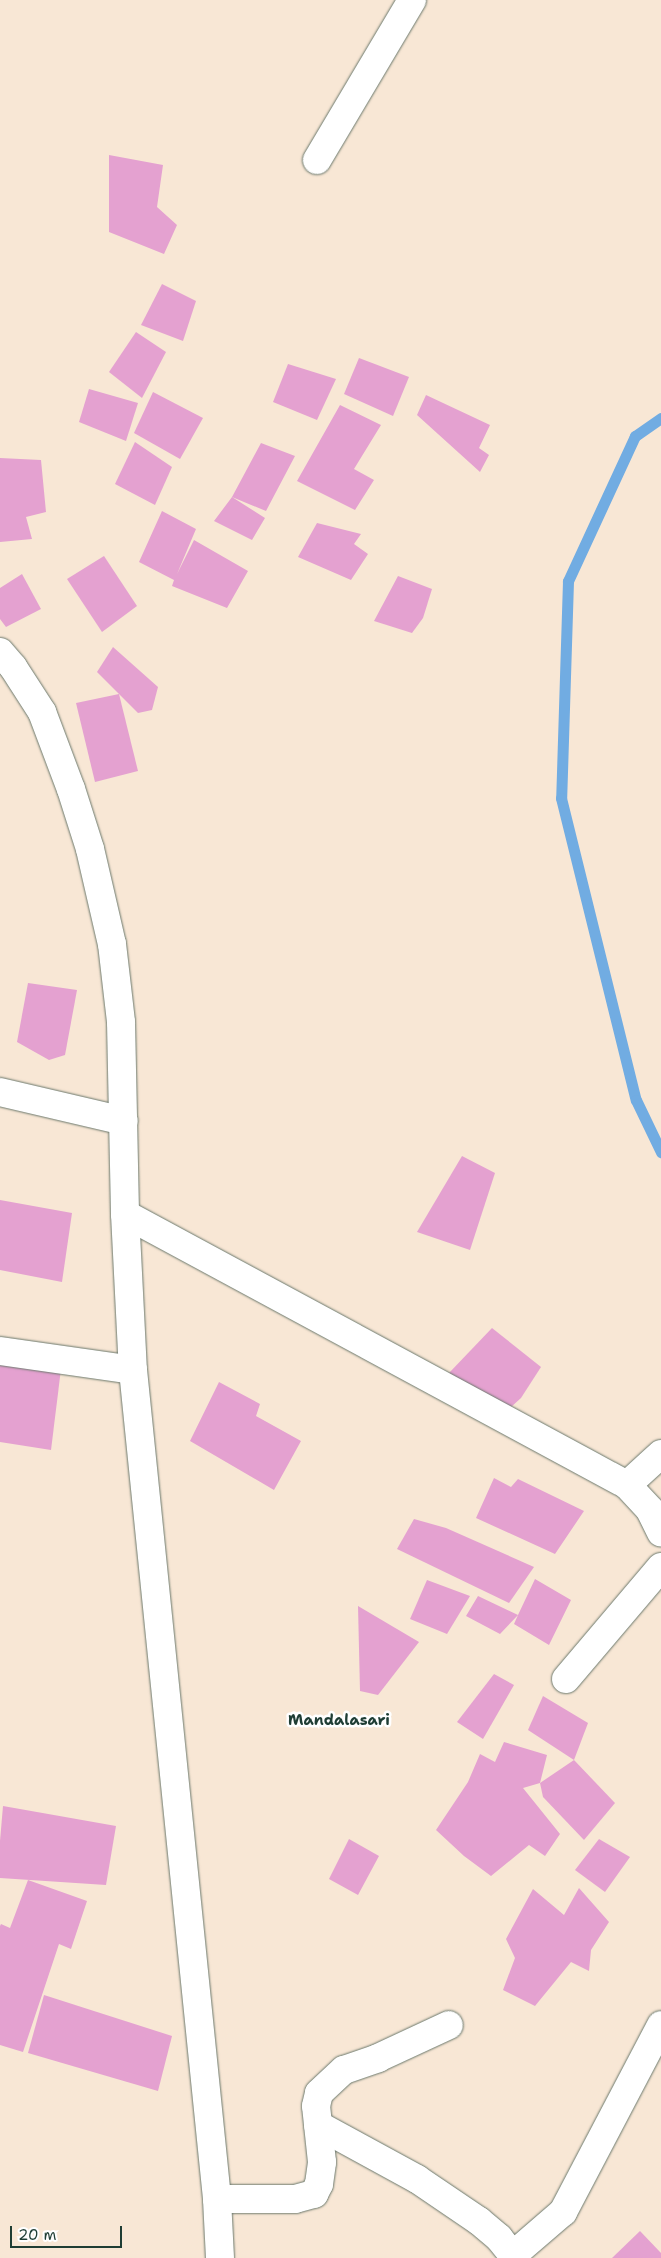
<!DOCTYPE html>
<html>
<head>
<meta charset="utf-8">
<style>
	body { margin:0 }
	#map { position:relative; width:661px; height:2258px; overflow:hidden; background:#f8e7d5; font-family:"Shantell Sans",sans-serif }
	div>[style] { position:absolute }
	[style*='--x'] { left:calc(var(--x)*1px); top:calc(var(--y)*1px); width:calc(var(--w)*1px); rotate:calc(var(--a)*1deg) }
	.stream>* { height:11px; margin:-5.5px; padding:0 5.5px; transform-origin:5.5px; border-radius:5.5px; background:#71ace2 }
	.building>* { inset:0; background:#e4a1d0 }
	.roads { filter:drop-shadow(0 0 1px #6b786c) drop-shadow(0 0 1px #6b786c) }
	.minor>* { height:28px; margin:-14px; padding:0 14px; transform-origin:14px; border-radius:14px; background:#fff }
	.major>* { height:28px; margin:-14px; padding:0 14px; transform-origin:14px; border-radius:14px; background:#fff }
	span { translate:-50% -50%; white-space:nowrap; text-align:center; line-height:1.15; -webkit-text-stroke:5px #fff; paint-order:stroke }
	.quarter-label { font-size:15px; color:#1f3d34; font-weight:700 }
	.scale { position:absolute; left:10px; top:2226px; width:112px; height:22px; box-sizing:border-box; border:2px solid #1f3d34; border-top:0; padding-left:6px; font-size:15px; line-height:18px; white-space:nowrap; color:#1f3d34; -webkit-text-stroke:4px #fff; paint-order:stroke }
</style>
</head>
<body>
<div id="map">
	<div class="stream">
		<div style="--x:661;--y:418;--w:32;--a:145"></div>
		<div style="--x:635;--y:436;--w:160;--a:114.8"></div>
		<div style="--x:568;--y:581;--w:217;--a:91.8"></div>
		<div style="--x:561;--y:798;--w:311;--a:76.1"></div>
		<div style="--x:636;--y:1100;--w:58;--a:64.3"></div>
	</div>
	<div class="building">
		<div style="clip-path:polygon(109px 155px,163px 165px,157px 207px,177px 225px,164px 254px,109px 232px)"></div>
		<div style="clip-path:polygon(162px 284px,196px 301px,183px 341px,141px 325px)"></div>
		<div style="clip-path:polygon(136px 332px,166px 352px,142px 398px,109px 372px)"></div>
		<div style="clip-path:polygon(359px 358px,409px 377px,393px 416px,344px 394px)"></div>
		<div style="clip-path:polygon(288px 364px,336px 379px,317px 420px,273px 402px)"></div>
		<div style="clip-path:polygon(89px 389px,138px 403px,126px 441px,79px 422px)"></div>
		<div style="clip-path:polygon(153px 392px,203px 418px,180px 459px,134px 433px)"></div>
		<div style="clip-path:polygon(426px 395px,490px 425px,479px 448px,489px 455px,480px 472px,417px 415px)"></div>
		<div style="clip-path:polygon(340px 405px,381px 425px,354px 469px,374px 480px,355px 510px,297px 481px)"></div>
		<div style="clip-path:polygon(135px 442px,172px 467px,155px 505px,115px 484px)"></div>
		<div style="clip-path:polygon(261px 443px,295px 456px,266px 511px,232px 497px,265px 518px,252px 540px,214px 521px,232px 497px)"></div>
		<div style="clip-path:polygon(0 458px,41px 460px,46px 512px,26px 517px,32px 539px,0 542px)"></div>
		<div style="clip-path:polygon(162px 511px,196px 529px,177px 574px,194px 540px,248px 571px,227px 608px,172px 586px,174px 580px,139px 562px)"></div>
		<div style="clip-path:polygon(317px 523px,361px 534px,354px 544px,368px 554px,351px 580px,298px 557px)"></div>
		<div style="clip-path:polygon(104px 556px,137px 606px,102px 632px,67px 579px)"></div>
		<div style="clip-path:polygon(22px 574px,41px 609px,6px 627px,0 619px,0 588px)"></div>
		<div style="clip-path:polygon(398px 576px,432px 589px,423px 618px,412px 633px,374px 621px)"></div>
		<div style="clip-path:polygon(113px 647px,158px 687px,152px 710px,138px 713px,97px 672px)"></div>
		<div style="clip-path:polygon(119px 694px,138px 771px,95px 782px,76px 703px)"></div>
		<div style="clip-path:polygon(28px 983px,77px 990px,65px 1055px,49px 1060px,17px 1042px)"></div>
		<div style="clip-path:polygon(462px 1156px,495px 1173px,470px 1250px,417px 1232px)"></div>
		<div style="clip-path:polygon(0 1200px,72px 1213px,62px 1282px,0 1270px)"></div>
		<div style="clip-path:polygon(492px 1328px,541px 1367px,521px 1398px,500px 1417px,449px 1373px)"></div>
		<div style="clip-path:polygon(0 1357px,61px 1369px,51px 1450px,0 1442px)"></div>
		<div style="clip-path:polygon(219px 1382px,260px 1404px,256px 1416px,301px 1441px,274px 1490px,190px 1441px)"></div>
		<div style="clip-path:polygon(494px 1478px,511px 1487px,518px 1479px,584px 1511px,555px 1554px,476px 1518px)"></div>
		<div style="clip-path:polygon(414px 1519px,446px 1528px,534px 1567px,509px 1603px,397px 1549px)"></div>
		<div style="clip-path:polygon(535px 1579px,571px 1600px,549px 1645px,514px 1624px,518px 1615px,500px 1634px,466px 1616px,478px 1596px,518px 1615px)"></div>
		<div style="clip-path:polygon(427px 1580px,470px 1596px,447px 1634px,410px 1619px)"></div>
		<div style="clip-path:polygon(358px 1606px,419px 1642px,378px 1695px,360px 1691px)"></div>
		<div style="clip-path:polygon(494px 1674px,514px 1685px,483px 1739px,457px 1722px)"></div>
		<div style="clip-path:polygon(543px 1696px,588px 1723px,574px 1760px,528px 1730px)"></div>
		<div style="clip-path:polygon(504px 1742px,547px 1755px,540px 1783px,523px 1788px,560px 1834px,545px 1856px,529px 1845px,491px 1876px,464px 1856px,436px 1830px,468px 1782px,480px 1754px,495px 1762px)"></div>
		<div style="clip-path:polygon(574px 1760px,615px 1803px,584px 1840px,543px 1797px,540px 1783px)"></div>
		<div style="clip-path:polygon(3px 1806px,116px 1826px,106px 1885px,0 1878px,0 1841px)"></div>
		<div style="clip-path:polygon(349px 1839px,379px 1856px,358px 1895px,329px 1879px)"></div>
		<div style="clip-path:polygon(599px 1839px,630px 1857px,605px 1892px,575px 1870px)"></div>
		<div style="clip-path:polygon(28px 1880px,87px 1901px,71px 1949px,59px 1944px,23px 2052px,0 2045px,0 1926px,1px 1924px,10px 1928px)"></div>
		<div style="clip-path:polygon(579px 1888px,609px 1922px,591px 1950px,589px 1971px,571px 1962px,535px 2006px,503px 1990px,515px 1958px,506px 1939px,533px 1889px,564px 1915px)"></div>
		<div style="clip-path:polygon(44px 1995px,172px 2036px,158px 2091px,28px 2053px)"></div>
		<div style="clip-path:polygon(640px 2231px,661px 2253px,661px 2258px,612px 2258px)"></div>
	</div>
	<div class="roads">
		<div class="minor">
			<div style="--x:317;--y:160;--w:186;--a:-59.3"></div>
			<div style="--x:0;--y:1092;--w:127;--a:13.2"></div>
			<div style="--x:125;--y:1214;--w:570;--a:28.36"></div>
			<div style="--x:0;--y:1351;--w:134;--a:8.1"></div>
			<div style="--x:661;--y:1454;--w:46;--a:137.6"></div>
			<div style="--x:627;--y:1485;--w:34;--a:47"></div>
			<div style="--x:650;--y:1510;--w:25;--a:64"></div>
			<div style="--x:566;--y:1679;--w:147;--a:-49.7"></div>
			<div style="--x:318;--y:2125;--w:113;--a:28.6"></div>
			<div style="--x:417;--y:2179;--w:75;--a:34.1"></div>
			<div style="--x:479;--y:2221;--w:26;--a:40"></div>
			<div style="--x:499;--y:2238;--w:26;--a:51"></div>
			<div style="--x:217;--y:2199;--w:78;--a:0"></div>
			<div style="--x:295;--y:2199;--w:20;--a:-15"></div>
			<div style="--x:314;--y:2194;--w:11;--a:-63"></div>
			<div style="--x:319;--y:2184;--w:22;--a:-82"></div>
			<div style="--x:322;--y:2162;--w:56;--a:-96.1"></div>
			<div style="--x:316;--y:2106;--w:13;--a:-77"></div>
			<div style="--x:319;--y:2093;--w:34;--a:-43"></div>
			<div style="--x:344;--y:2070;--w:36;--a:-19"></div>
			<div style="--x:378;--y:2058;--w:78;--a:-24.9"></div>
			<div style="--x:513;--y:2255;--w:66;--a:-40.7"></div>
			<div style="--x:563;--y:2212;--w:211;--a:-62.3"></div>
		</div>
		<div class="major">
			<div style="--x:0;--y:652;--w:20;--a:49"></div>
			<div style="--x:13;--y:667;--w:54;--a:57.2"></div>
			<div style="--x:42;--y:712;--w:82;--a:69.4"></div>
			<div style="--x:71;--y:789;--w:63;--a:72.4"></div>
			<div style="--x:90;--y:849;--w:98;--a:77"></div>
			<div style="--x:112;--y:944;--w:79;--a:83.4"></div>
			<div style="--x:121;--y:1022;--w:192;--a:88.8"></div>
			<div style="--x:125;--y:1214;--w:156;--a:87.1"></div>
			<div style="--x:133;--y:1370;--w:833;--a:84.21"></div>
			<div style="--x:217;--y:2199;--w:59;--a:87.1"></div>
		</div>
	</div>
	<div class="quarter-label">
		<span style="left:339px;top:1721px">Mandalasari</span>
	</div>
	<div class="scale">20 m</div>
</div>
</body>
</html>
